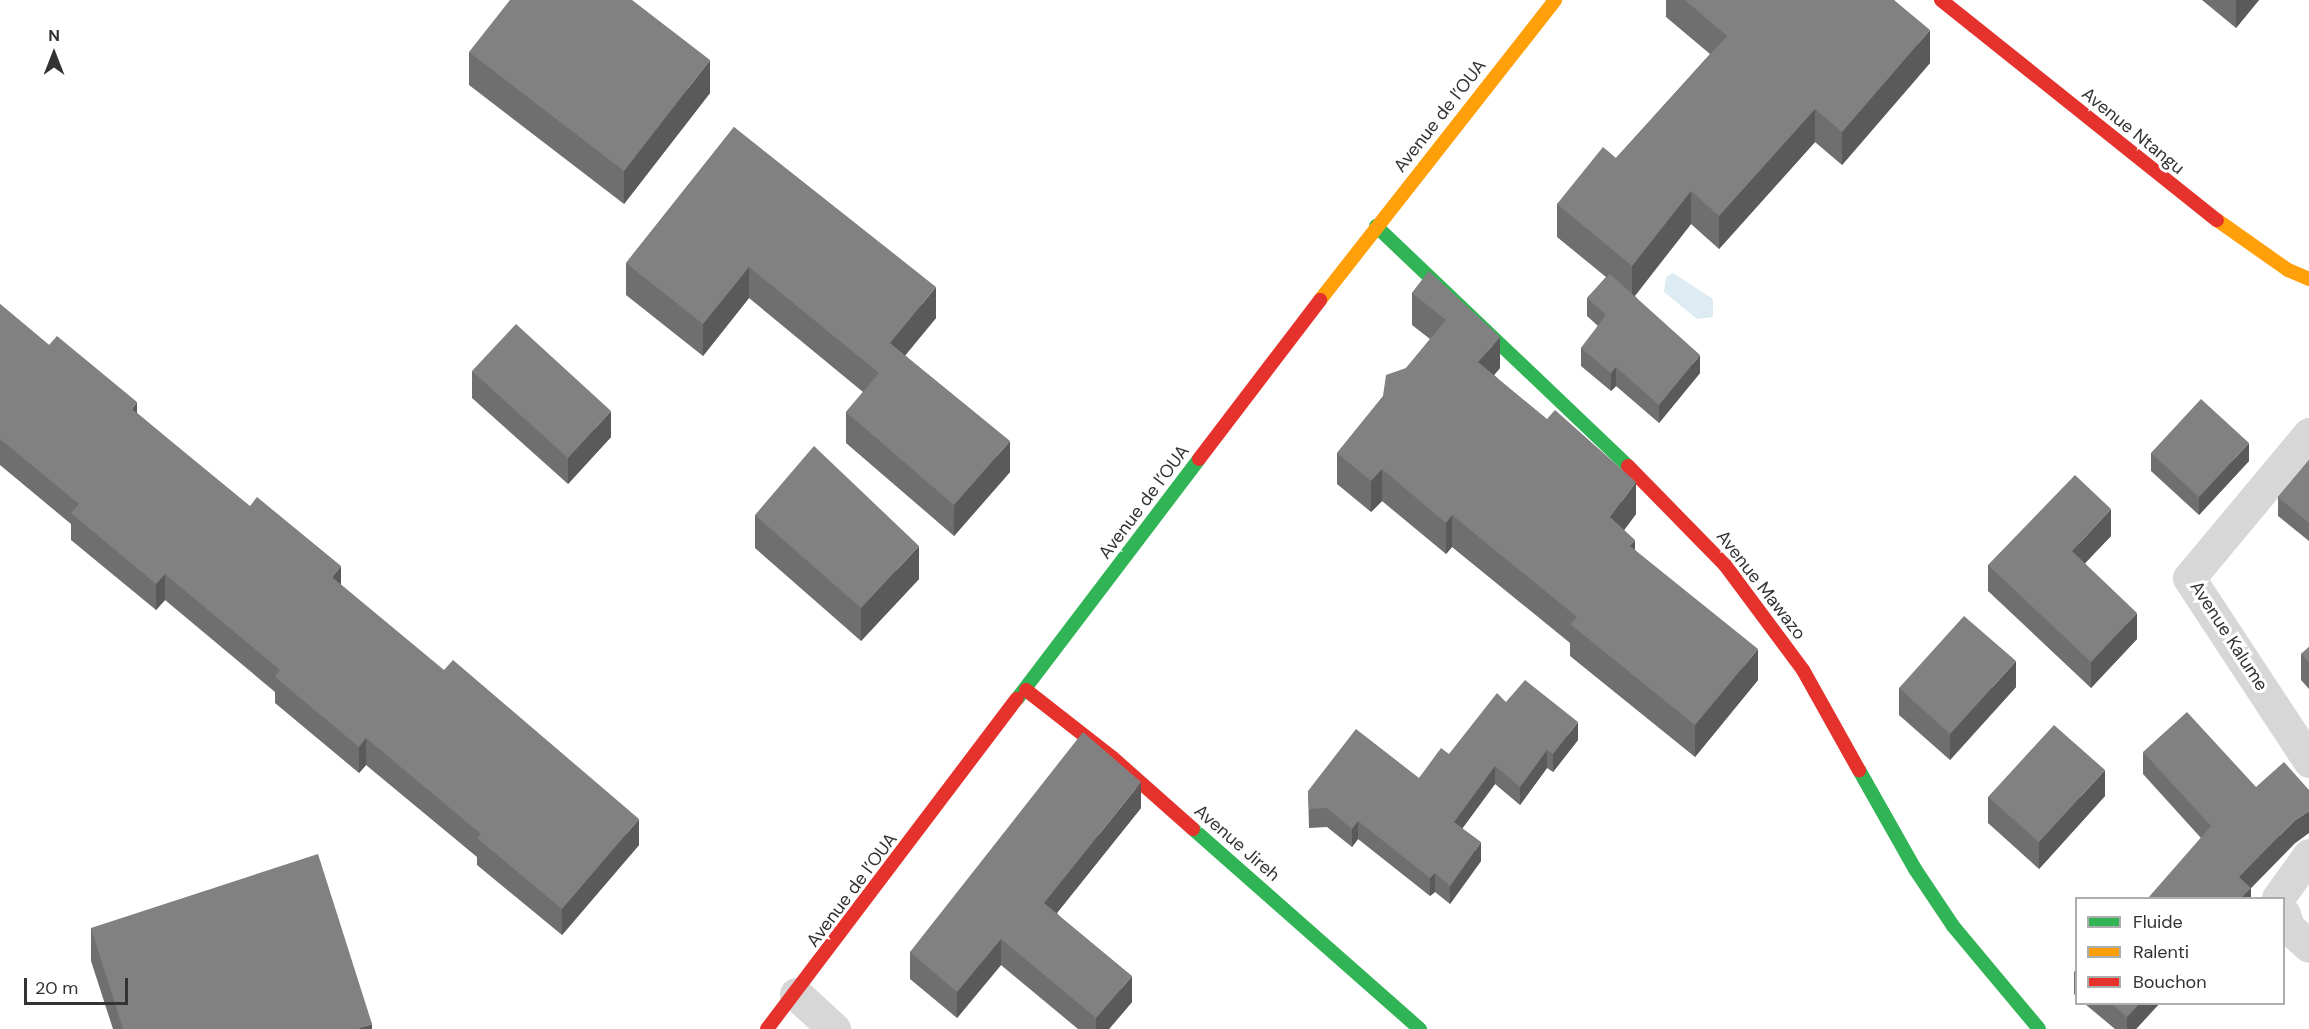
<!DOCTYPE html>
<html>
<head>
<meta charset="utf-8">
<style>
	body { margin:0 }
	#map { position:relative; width:2309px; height:1029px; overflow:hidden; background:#fff; font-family:"DM Sans",sans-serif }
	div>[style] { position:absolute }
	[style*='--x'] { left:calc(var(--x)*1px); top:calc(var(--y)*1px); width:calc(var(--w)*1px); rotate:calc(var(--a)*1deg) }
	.water>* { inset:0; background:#ddebf3 }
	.street>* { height:33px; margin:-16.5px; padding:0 16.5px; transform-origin:16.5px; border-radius:16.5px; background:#d7d7d7 }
	.fast>* { height:14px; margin:-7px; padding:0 7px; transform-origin:7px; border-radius:7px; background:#30b455 }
	.slow>* { height:14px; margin:-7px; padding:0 7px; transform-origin:7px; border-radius:7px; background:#ff9f0a }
	.jam>* { height:14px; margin:-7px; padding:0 7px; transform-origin:7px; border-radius:7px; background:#e5322d }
	.wall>* { inset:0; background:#6f6f6f }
	.shaded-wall>* { inset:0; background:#5a5a5a }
	.building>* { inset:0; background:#818181 }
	span { translate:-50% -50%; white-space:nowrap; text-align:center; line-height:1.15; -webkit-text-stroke:6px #fff; paint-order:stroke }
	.street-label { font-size:18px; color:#333 }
	.legend { position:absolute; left:2075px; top:897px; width:210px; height:108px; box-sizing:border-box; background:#fff; border:2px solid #adadad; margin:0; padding:8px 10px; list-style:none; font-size:18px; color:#333 }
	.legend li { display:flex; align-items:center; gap:12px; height:30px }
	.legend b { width:30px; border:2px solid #adadad }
	.north { position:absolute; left:24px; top:24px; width:60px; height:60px; -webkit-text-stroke:4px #fff; paint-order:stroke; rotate:0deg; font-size:16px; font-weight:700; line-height:24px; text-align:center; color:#333 }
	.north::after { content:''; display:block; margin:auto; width:21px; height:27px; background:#333; clip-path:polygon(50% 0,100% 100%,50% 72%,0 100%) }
	.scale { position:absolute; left:24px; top:978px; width:104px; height:27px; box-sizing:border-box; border:3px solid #333; border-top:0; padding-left:8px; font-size:18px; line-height:21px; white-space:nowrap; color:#333; -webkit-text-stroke:4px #fff; paint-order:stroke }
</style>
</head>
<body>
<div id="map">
	<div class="water">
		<div style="clip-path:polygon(1673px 273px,1713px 299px,1713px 317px,1697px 319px,1664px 292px,1666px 277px)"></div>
	</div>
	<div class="street">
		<div style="--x:2309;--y:434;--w:187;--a:129.8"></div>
		<div style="--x:2189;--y:578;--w:219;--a:56.7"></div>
		<div style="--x:2278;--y:898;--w:53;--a:-54.2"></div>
		<div style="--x:2284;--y:914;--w:14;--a:73"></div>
		<div style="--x:2288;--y:927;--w:28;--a:42"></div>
		<div style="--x:796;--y:994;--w:52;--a:42.6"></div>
	</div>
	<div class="fast">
		<div style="--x:1376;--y:226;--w:348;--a:43.6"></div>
		<div style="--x:1017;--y:699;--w:301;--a:-52.8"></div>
		<div style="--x:1859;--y:770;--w:114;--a:60.5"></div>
		<div style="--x:1915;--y:869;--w:69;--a:56.3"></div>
		<div style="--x:1953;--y:926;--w:134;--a:50.1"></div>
		<div style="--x:1193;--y:829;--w:303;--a:41.4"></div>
	</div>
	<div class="slow">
		<div style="--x:2217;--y:220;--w:87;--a:35.2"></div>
		<div style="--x:2288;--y:270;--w:23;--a:23"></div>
		<div style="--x:1320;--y:300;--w:381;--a:-51.9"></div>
	</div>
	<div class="jam">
		<div style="--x:1941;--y:0;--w:353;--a:38.6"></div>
		<div style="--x:1199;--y:459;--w:200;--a:-52.7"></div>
		<div style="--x:1628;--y:466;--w:139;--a:45.6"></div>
		<div style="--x:1725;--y:565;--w:131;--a:53.4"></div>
		<div style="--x:1803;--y:670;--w:115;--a:60.8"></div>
		<div style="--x:1026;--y:690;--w:110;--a:38"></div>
		<div style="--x:1113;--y:758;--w:107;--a:41.6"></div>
		<div style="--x:767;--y:1029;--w:414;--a:-52.9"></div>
	</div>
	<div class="wall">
		<div style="clip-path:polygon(1666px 0,1894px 0,1930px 63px,1842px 165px,1815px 142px,1719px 249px,1691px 224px,1635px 296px,1700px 373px,1659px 423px,1616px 386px,1611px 391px,1581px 366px,1581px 348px,1598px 326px,1587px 316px,1587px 298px,1606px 277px,1557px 237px,1557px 204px,1616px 158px,1710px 54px,1666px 17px)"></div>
		<div style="clip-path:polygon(2202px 0,2259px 0,2236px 28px)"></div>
		<div style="clip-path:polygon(469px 52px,710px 93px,624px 204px,469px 85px)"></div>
		<div style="clip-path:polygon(734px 127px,936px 318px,905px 355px,1010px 472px,954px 536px,846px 443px,846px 412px,863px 392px,749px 298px,703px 356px,626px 295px,626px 263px)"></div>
		<div style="clip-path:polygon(1429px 271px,1500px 368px,1494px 375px,1636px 514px,1624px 530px,1635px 550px,1758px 680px,1695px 757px,1570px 656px,1570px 643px,1452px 547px,1446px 554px,1382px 501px,1371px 512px,1337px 484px,1337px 453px,1430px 339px,1412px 325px,1412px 293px)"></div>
		<div style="clip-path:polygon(0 304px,49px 345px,137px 413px,341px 585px,639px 845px,562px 935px,477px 865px,477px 857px,366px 765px,359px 773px,275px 703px,275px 692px,165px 600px,156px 610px,71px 540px,71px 524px,0 465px)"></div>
		<div style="clip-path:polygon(472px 371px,611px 437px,568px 484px,472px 398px)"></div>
		<div style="clip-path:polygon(2151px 453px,2249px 461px,2199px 515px,2151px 471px)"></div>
		<div style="clip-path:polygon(2309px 460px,2309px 541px,2278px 516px,2278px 497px)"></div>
		<div style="clip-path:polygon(755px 515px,919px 579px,861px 641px,755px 548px)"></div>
		<div style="clip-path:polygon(2111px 536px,2085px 563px,2137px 639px,2091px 688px,1988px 591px,1988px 565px)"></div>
		<div style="clip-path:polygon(2309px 647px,2309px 689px,2301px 680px,2301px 654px)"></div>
		<div style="clip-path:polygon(2016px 687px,1950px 760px,1899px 715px,1899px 688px)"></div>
		<div style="clip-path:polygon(1506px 702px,1578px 740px,1553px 772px,1547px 768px,1520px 805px,1495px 784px,1462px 828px,1481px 861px,1450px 904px,1435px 892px,1430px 896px,1358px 839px,1352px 847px,1327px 827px,1309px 828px,1308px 791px,1419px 778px,1449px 754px)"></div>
		<div style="clip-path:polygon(2143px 752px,2294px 844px,2251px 888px,2251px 898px,2201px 838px,2143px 774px)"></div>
		<div style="clip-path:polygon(2105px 796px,2039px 869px,1988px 823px,1988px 797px)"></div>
		<div style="clip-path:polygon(1141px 808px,1057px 913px,1132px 1002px,1109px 1029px,1078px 1029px,1001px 965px,957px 1018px,910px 979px,910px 952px)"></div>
		<div style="clip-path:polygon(91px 928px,372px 1029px,113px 1029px,91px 961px)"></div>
		<div style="clip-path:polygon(2076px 969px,2076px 996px,2074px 994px,2074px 972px)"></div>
		<div style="clip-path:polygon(2085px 1004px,2159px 1004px,2136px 1029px,2115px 1029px)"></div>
	</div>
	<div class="shaded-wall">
		<div style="clip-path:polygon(2236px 0,2259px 0,2236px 28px)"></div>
		<div style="clip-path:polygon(1930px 30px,1930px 63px,1842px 165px,1842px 132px)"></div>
		<div style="clip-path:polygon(710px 60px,710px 93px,624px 204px,624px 171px)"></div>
		<div style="clip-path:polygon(1815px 109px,1815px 142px,1719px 249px,1719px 216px)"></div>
		<div style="clip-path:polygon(1691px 191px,1691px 224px,1632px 299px,1632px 266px)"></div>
		<div style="clip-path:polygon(749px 267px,749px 298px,703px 356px,703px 324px)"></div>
		<div style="clip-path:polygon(936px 287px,936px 318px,890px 374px,890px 343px)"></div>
		<div style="clip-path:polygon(1500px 337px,1500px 368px,1478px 394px,1478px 362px)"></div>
		<div style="clip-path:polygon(1700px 355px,1700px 373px,1659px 423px,1659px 405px)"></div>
		<div style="clip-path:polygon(1616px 367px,1616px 386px,1611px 391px,1611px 373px)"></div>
		<div style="clip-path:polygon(137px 402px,137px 429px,132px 409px)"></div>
		<div style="clip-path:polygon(611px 411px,611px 437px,568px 484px,568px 458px)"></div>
		<div style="clip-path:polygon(1010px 441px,1010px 472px,954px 536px,954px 505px)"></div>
		<div style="clip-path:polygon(2249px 443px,2249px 461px,2199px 515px,2199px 497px)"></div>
		<div style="clip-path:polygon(1382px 469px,1382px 501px,1371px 512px,1371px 481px)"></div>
		<div style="clip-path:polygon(1636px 482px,1636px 514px,1610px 549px,1610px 517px)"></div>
		<div style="clip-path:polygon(2111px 509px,2111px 536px,2072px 577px,2072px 551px)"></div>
		<div style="clip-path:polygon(1452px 515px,1452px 547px,1446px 554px,1446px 523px)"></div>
		<div style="clip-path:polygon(1635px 540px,1635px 571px,1630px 546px)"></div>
		<div style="clip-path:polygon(919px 546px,919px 579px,861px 641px,861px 608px)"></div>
		<div style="clip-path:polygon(341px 566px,341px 593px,332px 577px)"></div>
		<div style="clip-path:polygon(165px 574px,165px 600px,156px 610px,156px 584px)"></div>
		<div style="clip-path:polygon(2137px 613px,2137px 639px,2091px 688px,2091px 662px)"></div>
		<div style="clip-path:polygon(1758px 649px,1758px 680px,1695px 757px,1695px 725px)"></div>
		<div style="clip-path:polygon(2016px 661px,2016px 687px,1950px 760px,1950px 734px)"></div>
		<div style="clip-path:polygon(1578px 722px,1578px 740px,1553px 772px,1553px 754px)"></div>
		<div style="clip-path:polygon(366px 738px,366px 765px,359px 773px,359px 747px)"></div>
		<div style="clip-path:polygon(1547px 750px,1547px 768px,1520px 805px,1520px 787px)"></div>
		<div style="clip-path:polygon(1495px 766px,1495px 784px,1454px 840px,1454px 822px)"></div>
		<div style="clip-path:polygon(2105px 770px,2105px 796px,2039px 869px,2039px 842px)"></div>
		<div style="clip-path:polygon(1141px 782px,1141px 808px,1044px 929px,1044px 903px)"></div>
		<div style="clip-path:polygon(2309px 811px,2309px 833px,2294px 844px,2251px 888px,2251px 898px,2241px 898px,2239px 877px,2294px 821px)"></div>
		<div style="clip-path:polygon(639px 819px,639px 845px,562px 935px,562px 909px)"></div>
		<div style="clip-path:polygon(1358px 821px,1358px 839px,1352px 847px,1352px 829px)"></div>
		<div style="clip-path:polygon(1481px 842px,1481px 861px,1450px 904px,1450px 886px)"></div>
		<div style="clip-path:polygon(1435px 873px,1435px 892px,1430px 896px,1430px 878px)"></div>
		<div style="clip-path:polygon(1001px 939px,1001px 965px,957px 1018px,957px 992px)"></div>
		<div style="clip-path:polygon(1132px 976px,1132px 1002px,1109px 1029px,1096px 1029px,1096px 1018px)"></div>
		<div style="clip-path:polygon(2139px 1004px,2159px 1004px,2136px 1029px,2127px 1029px,2127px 1017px)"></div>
		<div style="clip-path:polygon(372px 1024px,372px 1029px,358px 1029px)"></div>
	</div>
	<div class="building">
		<div style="clip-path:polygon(510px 0,632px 0,710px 60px,624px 171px,469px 52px)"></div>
		<div style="clip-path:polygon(1685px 0,1894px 0,1930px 30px,1842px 132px,1815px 109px,1719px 216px,1691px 191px,1632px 266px,1557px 204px,1603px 147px,1616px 158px,1727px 36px)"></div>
		<div style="clip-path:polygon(734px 127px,936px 287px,890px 343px,1010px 441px,954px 505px,846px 412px,879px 373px,749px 267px,703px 324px,626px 263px)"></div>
		<div style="clip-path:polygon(1429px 271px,1500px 337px,1478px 362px,1547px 419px,1555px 410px,1636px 482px,1610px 517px,1635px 540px,1630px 546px,1758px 649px,1695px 725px,1570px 624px,1577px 617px,1452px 515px,1446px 523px,1382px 469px,1371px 481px,1337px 453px,1383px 396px,1386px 375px,1406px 368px,1446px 320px,1412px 293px)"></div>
		<div style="clip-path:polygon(1610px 274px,1700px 355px,1659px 405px,1616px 367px,1611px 373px,1581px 348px,1606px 315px,1587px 298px)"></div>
		<div style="clip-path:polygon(0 304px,49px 345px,57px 336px,137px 402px,132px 409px,250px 506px,257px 497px,341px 566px,332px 577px,444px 670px,453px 660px,639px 819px,562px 909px,477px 838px,481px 834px,366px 738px,359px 747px,275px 677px,280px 670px,165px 574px,156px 584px,71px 513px,79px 504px,0 439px)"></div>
		<div style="clip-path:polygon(516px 324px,611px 411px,568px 458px,472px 371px)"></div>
		<div style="clip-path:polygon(2201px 399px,2249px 443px,2199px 497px,2151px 453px)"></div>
		<div style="clip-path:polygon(814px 446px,919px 546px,861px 608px,755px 515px)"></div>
		<div style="clip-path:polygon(2309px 460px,2309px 523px,2278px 497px)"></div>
		<div style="clip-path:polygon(2075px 475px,2111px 509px,2072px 551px,2137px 613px,2091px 662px,1988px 565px)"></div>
		<div style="clip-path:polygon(1964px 616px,2016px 661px,1950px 734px,1899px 688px)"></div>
		<div style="clip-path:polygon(2309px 647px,2309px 662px,2301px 654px)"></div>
		<div style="clip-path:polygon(1525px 680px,1578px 722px,1553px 754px,1547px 750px,1520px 787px,1495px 766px,1454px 822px,1481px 842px,1450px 886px,1435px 873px,1430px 878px,1358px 821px,1352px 829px,1327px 808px,1309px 809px,1308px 791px,1356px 729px,1419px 778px,1441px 748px,1449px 754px,1497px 693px,1506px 702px)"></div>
		<div style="clip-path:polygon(2187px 712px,2256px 787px,2284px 762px,2309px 790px,2309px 811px,2294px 821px,2239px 877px,2251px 888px,2241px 898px,2148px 898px,2211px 826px,2143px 752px)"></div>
		<div style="clip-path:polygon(2054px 725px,2105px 770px,2039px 842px,1988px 797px)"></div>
		<div style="clip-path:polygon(1083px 732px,1141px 782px,1044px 903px,1132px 976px,1096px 1018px,1001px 939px,957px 992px,910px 952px)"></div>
		<div style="clip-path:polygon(318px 854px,372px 1024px,358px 1029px,123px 1029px,91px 928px)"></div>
		<div style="clip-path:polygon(2112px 1004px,2139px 1004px,2127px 1017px)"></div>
	</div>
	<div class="street-label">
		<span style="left:1440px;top:116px;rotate:-52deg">Avenue de l’OUA</span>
		<span style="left:2133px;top:131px;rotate:39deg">Avenue Ntangu</span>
		<span style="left:1144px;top:502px;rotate:-53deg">Avenue de l’OUA</span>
		<span style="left:1761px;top:585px;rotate:52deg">Avenue Mawazo</span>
		<span style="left:2229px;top:636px;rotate:57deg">Avenue Kalume</span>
		<span style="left:1237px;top:843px;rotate:41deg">Avenue Jireh</span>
		<span style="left:852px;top:890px;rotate:-53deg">Avenue de l’OUA</span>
	</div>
	<ul class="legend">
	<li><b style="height:8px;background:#30b455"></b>Fluide</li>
	<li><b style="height:8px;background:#ff9f0a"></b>Ralenti</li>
	<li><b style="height:8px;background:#e5322d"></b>Bouchon</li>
	</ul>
	<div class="north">N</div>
	<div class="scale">20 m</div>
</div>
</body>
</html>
